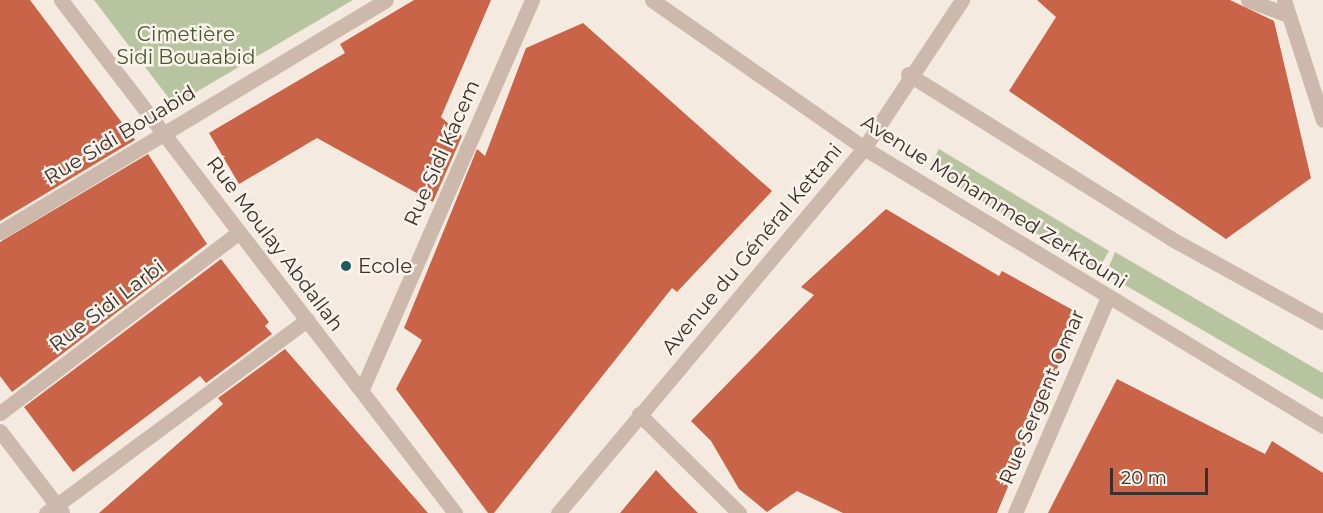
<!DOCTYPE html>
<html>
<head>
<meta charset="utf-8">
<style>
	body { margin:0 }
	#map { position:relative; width:1323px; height:513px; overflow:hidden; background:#f4eadf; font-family:Montserrat,sans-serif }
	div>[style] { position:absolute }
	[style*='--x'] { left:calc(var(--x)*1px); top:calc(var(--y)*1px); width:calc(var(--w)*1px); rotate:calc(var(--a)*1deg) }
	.green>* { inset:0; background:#b8c49f }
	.building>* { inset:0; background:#c96448 }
	.minor>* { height:15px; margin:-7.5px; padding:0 7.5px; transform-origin:7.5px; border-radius:7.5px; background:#cdb9ab }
	.tertiary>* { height:15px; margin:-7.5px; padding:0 7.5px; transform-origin:7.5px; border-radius:7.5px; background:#cdb9ab }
	.dots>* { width:16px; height:16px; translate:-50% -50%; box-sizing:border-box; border:3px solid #fbf4ec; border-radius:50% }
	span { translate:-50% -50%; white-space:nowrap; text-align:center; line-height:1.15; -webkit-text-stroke:5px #fbf4ec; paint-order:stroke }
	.park-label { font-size:20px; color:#4a592d }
	.street-label { font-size:20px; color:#3a2f2a }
	.poi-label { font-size:20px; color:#3a2f2a }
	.left { translate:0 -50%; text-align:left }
	.scale { position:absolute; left:1110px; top:468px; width:98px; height:27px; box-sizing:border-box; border:3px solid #3a2f2a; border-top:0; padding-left:8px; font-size:18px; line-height:21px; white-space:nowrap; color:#3a2f2a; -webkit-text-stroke:4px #fbf4ec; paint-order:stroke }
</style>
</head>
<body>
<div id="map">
	<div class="green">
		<div style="clip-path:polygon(94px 0,353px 0,174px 105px)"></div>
		<div style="clip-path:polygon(939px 149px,1109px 251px,1098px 270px,928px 169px)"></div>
		<div style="clip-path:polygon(1115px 252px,1323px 373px,1323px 400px,1106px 274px)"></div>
	</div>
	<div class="building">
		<div style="clip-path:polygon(0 0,30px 0,135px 140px,0 221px)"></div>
		<div style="clip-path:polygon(414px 0,491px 0,441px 117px,462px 136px,433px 202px,317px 138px,239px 184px,209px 133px,345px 53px,340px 44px)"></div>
		<div style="clip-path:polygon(1037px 0,1230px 0,1274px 21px,1311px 178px,1226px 239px,1009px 91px,1056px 17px)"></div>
		<div style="clip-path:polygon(583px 23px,772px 191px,677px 292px,672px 288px,494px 513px,488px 513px,396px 389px,422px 340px,404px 328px,477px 149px,485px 156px,526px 48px)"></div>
		<div style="clip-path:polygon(148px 154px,207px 244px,12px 392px,0 376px,0 242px)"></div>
		<div style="clip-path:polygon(886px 209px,999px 276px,1002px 271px,1080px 314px,997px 513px,843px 513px,797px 491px,767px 512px,739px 489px,711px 441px,691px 421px,814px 295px,801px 287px)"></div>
		<div style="clip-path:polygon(221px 259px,269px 322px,265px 326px,272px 334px,206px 383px,200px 376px,73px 472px,24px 407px)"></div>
		<div style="clip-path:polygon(285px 349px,428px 513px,99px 513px,223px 404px,218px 398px)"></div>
		<div style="clip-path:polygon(1117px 379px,1265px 454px,1272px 441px,1323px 473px,1323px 513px,1048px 513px)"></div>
		<div style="clip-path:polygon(656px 470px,673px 488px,698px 513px,620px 513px)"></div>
	</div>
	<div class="minor">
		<div style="--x:61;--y:0;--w:647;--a:52.47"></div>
		<div style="--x:652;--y:0;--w:259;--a:34.9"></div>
		<div style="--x:864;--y:148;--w:537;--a:31.2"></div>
		<div style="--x:1248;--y:0;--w:43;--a:20.6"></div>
		<div style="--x:1284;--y:0;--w:126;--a:72"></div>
		<div style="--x:908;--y:74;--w:309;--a:32"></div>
		<div style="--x:1170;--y:238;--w:175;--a:28.8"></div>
		<div style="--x:0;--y:232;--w:450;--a:-31"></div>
		<div style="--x:362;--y:389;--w:425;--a:-66.4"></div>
		<div style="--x:0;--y:413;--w:300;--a:-37.1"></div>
		<div style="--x:639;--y:414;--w:141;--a:44.7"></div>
		<div style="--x:0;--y:431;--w:102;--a:52.6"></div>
		<div style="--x:46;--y:513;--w:325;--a:-36.5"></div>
		<div style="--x:1015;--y:513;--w:235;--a:-66.7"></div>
	</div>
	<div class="tertiary">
		<div style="--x:558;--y:513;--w:476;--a:-50"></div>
		<div style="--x:864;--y:148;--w:178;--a:-56.5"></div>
	</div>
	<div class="dots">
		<div style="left:346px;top:266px;background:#1e5b5d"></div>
	</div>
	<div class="park-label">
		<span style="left:186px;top:46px">Cimetière<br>Sidi Bouaabid</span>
	</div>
	<div class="street-label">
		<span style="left:120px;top:135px;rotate:-31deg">Rue Sidi Bouabid</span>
		<span style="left:442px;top:153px;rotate:-66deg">Rue Sidi Kacem</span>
		<span style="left:994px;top:202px;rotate:32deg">Avenue Mohammed Zerktouni</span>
		<span style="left:275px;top:244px;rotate:53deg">Rue Moulay Abdallah</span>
		<span style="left:752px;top:249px;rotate:-50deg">Avenue du Général Kettani</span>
		<span style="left:107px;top:306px;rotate:-37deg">Rue Sidi Larbi</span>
		<span style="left:1042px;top:397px;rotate:-67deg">Rue Sergent Omar</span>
	</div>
	<div class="poi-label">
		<span class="left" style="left:358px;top:266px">Ecole</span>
	</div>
	<div class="scale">20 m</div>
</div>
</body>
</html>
